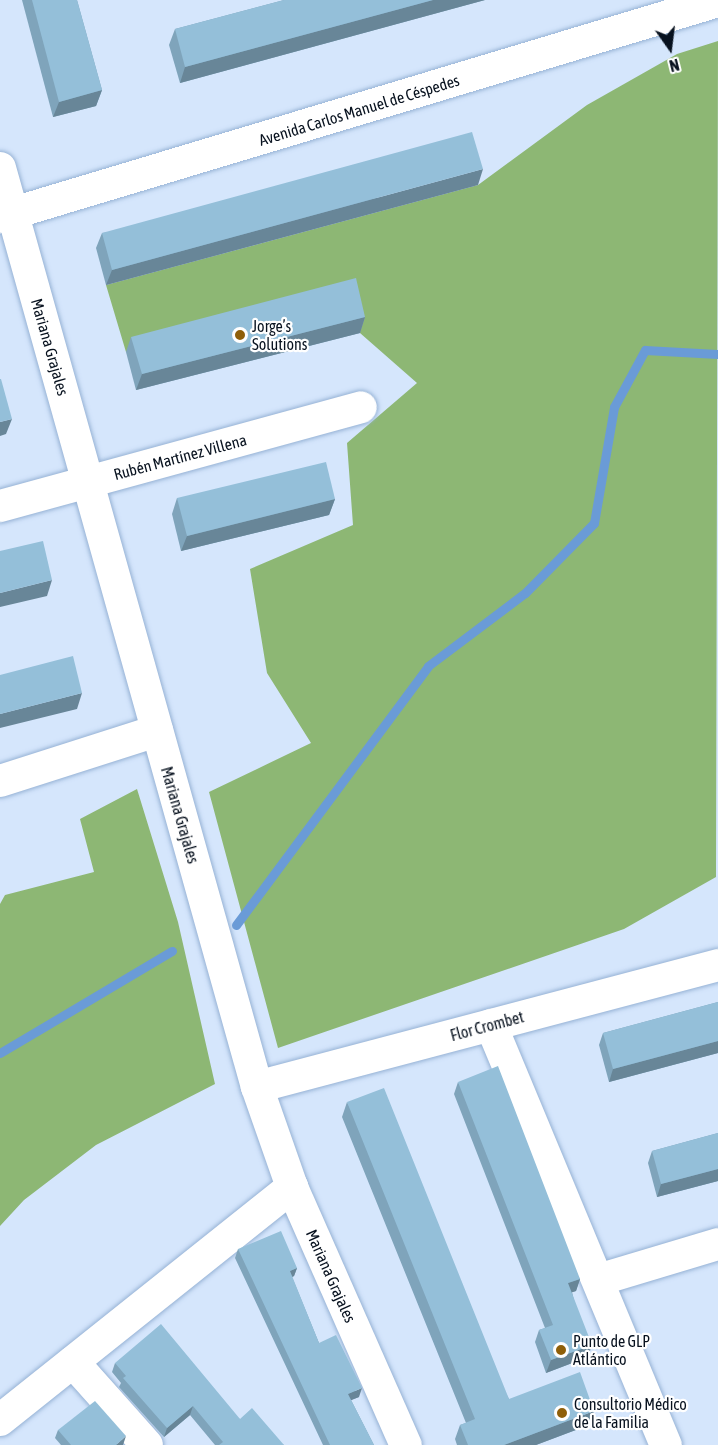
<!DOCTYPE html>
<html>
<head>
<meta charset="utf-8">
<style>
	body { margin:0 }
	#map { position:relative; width:718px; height:1445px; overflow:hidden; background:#d5e6fc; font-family:"Asap Condensed",sans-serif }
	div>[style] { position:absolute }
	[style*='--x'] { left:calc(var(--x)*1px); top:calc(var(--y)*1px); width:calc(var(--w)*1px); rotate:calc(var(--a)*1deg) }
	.forest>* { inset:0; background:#8db774 }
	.stream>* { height:9px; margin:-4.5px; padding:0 4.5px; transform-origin:4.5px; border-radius:4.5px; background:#6a9bd7 }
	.roads { filter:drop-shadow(0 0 2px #96b2d5) drop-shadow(0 0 2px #96b2d5) }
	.minor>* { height:32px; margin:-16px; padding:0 16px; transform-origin:16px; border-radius:16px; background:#fff }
	.wall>* { inset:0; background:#7fa4bb }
	.shaded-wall>* { inset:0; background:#688698 }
	.building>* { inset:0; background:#94bfd9 }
	.dots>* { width:16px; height:16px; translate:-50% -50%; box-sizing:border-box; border:3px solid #fff; border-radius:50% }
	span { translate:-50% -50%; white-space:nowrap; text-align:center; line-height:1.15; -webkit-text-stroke:4.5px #fff; paint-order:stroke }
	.street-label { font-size:16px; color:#08121f }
	.poi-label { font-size:16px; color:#08121f }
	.left { translate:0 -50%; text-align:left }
	.north { position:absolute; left:640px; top:18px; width:60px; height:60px; -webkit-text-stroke:4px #fff; paint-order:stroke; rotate:166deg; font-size:16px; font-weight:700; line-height:24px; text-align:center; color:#08121f }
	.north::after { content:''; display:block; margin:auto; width:21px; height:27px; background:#08121f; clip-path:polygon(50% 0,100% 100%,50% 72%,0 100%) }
</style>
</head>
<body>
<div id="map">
	<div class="forest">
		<div style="clip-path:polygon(718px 41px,716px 877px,624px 929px,278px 1048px,209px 792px,311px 743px,267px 673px,250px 569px,353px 525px,347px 443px,417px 383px,360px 333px,350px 294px,126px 352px,106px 285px,478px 185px,587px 105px,677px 54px)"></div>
		<div style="clip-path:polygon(137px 789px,178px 922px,215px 1084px,96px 1145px,24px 1200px,0 1226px,0 904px,5px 895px,94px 872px,80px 819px)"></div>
	</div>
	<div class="stream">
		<div style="--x:236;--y:925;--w:322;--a:-53.4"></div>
		<div style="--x:428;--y:666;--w:121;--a:-37"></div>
		<div style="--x:525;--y:593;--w:98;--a:-45.4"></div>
		<div style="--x:594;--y:523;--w:118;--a:-80.2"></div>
		<div style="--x:614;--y:407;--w:65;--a:-61.5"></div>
		<div style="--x:645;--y:350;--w:73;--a:3.1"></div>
		<div style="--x:0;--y:1053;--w:200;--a:-30.7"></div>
	</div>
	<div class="roads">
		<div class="minor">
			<div style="--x:0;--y:168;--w:954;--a:74.38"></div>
			<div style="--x:257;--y:1087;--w:106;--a:70.7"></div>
			<div style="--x:292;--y:1187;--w:282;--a:66.2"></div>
			<div style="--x:0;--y:217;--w:750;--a:-16.74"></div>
			<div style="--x:0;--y:506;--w:374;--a:-15.3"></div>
			<div style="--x:0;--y:781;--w:165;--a:-17.7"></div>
			<div style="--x:491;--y:1025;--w:455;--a:67.4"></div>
			<div style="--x:257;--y:1087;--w:477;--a:-14.8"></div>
			<div style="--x:598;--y:1280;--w:125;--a:-16.7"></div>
			<div style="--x:73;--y:1362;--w:111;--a:48.3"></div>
			<div style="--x:0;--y:1420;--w:374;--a:-38.6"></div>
		</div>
	</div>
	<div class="wall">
		<div style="clip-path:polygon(22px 0,77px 0,102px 90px,96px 106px,53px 117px)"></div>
		<div style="clip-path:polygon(284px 0,485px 0,180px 83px,169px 45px,175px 29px)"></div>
		<div style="clip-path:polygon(478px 185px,106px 285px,96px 248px,102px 233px)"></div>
		<div style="clip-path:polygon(365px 317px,360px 333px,136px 390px,126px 352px,131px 337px)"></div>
		<div style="clip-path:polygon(177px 498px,335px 499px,329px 515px,181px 551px,172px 514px)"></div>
		<div style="clip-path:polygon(718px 1002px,718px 1053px,609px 1082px,599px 1045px,603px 1033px)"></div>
		<div style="clip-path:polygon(458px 1082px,580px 1279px,576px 1291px,572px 1292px,588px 1357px,546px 1373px,535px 1342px,539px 1330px,545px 1328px,454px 1094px)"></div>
		<div style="clip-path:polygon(347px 1102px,509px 1399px,589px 1425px,536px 1445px,457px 1445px,455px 1439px,460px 1425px,466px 1423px,342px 1117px)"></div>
		<div style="clip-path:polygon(718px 1133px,718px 1181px,657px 1197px,648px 1163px,652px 1151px)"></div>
		<div style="clip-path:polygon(238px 1249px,297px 1268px,294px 1276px,292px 1277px,319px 1343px,359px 1397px,351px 1400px,374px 1445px,323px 1445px,235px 1258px)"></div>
		<div style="clip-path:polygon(115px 1363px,240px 1419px,284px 1445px,215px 1445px,190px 1415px,164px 1437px,119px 1387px,121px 1383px,112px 1372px)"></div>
		<div style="clip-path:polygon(58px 1430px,123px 1445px,61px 1445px,55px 1438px)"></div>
	</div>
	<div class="shaded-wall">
		<div style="clip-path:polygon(433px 0,485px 0,180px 83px,185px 67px)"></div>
		<div style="clip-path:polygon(102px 90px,96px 106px,53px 117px,59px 102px)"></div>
		<div style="clip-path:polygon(483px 169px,478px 185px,106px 285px,112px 270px)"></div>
		<div style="clip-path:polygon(365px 317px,360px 333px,136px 390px,142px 374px)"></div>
		<div style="clip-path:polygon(12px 419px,6px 434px,0 436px,0 422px)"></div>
		<div style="clip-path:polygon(335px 499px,329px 515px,181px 551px,187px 536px)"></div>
		<div style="clip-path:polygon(52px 580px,47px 596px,0 607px,0 593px)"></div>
		<div style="clip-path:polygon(82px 693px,77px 709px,0 728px,0 714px)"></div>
		<div style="clip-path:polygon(718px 1041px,718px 1053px,609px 1082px,613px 1069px)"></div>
		<div style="clip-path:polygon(718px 1169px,718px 1181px,657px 1197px,661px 1184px)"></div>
		<div style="clip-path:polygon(297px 1268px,294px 1276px,286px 1280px,290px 1271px)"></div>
		<div style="clip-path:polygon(580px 1279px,576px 1291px,564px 1295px,568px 1283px)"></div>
		<div style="clip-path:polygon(592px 1345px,588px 1357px,546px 1373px,551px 1360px)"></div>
		<div style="clip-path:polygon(362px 1388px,359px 1397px,344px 1403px,348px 1394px)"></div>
		<div style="clip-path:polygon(193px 1406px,190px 1415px,164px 1437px,167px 1428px)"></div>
		<div style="clip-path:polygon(594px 1411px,589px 1425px,536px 1445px,504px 1445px)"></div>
		<div style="clip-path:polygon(126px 1436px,123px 1445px,116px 1445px)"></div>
	</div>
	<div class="building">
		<div style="clip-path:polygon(32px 0,77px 0,102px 90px,59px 102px)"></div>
		<div style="clip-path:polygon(284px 0,433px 0,185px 67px,175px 29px)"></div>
		<div style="clip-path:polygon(472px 132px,483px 169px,112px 270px,102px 233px)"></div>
		<div style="clip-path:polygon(356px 278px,365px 317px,142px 374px,131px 337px)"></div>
		<div style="clip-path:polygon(0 379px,1px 379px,12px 419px,0 422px)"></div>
		<div style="clip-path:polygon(326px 462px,335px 499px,187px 536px,177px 498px)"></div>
		<div style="clip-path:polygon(43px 541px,52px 580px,0 593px,0 551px)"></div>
		<div style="clip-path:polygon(73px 656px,82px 693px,0 714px,0 675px)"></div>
		<div style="clip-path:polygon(718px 1002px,718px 1041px,613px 1069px,603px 1033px)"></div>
		<div style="clip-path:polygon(498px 1066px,580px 1279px,568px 1283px,592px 1345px,551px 1360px,539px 1330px,553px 1325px,458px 1082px)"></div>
		<div style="clip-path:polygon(384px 1088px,509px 1399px,580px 1372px,594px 1411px,504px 1445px,468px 1445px,460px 1425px,475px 1419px,347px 1102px)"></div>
		<div style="clip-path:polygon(718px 1133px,718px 1169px,661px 1184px,652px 1151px)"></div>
		<div style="clip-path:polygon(281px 1231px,297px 1268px,290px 1271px,319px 1343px,336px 1335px,362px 1388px,348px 1394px,374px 1445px,330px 1445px,238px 1249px)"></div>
		<div style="clip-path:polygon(161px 1324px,240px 1419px,252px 1408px,284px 1445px,219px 1445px,223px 1442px,193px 1406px,167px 1428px,123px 1378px,126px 1376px,115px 1363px)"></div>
		<div style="clip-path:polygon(95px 1401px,126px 1436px,116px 1445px,71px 1445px,58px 1430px)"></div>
	</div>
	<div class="dots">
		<div style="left:240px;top:335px;background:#8f5f09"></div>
		<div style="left:561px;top:1350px;background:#8f5f09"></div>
		<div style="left:562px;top:1413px;background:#8f5f09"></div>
	</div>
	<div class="street-label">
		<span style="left:359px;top:110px;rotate:-17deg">Avenida Carlos Manuel de Céspedes</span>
		<span style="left:50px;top:347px;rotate:74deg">Mariana Grajales</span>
		<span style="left:180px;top:457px;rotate:-15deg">Rubén Martínez Villena</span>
		<span style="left:180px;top:815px;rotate:74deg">Mariana Grajales</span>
		<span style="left:487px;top:1026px;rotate:-15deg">Flor Crombet</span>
		<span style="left:331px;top:1276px;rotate:66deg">Mariana Grajales</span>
	</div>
	<div class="poi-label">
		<span class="left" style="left:252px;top:335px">Jorge’s<br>Solutions</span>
		<span class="left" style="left:573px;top:1350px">Punto de GLP<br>Atlántico</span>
		<span class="left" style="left:574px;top:1413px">Consultorio Médico<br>de la Familia</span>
	</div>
	<div class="north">N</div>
</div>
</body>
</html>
